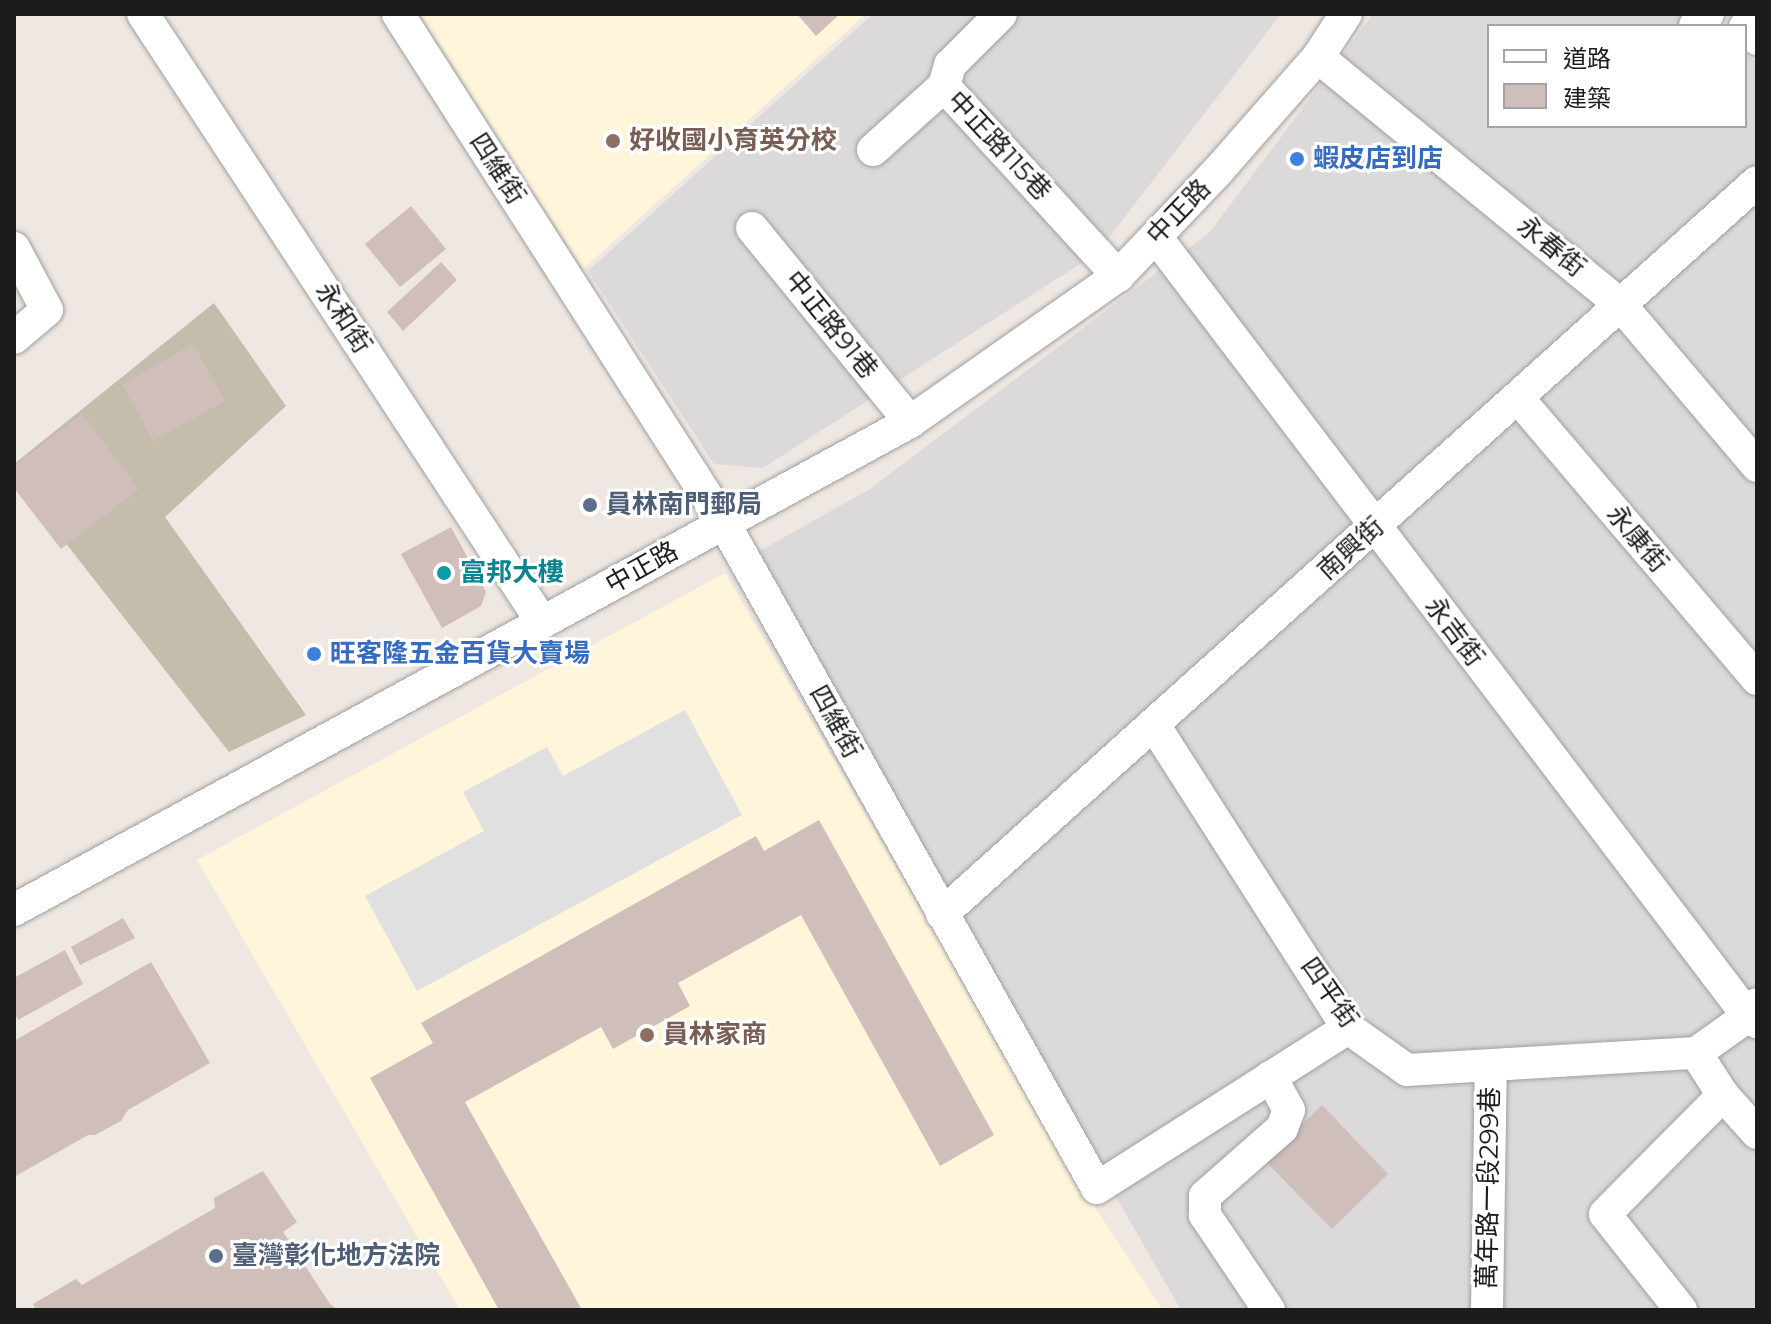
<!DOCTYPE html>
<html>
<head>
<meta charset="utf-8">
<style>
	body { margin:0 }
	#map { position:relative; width:1771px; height:1324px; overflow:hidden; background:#efe7e1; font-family:Montserrat,"Noto Sans TC",sans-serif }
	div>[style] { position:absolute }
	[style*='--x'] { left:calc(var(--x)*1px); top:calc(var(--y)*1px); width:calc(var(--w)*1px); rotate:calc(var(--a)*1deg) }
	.residential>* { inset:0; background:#dbd9da }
	.education>* { inset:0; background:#fff5da }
	.construction>* { inset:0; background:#c4bdac }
	.parking>* { inset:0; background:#e0e0e0 }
	.building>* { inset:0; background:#cfbeba }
	.roads { filter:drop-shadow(0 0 2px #a0a0a0) drop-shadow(0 0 2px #a0a0a0) }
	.minor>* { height:32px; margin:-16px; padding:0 16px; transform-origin:16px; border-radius:16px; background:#fff }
	.dots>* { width:22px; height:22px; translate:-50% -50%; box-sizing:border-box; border:4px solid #fff; border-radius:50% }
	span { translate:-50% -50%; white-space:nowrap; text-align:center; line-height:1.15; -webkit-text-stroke:6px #fff; paint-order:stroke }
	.education-label { font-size:26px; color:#785e54; font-weight:700 }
	.left { translate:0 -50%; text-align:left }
	.street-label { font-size:26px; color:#1c1c1c }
	.shop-label { font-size:26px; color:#366cbe; font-weight:700 }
	.service-label { font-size:26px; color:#4e5e75; font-weight:700 }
	.culture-label { font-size:26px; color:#0d838f; font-weight:700 }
	.frame { position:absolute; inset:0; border:16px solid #1c1c1c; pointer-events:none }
	.legend { position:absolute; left:1487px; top:24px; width:260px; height:104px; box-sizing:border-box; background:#fff; border:2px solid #a4a4a4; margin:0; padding:10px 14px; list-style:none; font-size:24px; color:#1c1c1c }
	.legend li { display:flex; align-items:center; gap:16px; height:40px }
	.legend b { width:40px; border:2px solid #a4a4a4 }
</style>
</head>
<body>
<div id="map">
	<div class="residential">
		<div style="clip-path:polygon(873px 14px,1281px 14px,1097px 253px,763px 468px,714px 464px,588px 271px)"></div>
		<div style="clip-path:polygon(1373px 14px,1706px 14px,1719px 26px,1489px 26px,1489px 126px,1745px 126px,1745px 51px,1757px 63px,1757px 1310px,1181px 1310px,749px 557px,870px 489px,1210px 232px)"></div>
	</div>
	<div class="education">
		<div style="clip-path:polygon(420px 14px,866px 14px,583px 269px)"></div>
		<div style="clip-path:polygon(725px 573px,1096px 1209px,1163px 1310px,460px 1310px,197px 860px)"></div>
	</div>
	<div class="construction">
		<div style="clip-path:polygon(214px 303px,286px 406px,165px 517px,306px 715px,229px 752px,14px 477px,14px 464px)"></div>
	</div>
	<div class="parking">
		<div style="clip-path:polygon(685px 710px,742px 815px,417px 991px,365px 896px,484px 831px,463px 792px,547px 747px,563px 776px)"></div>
	</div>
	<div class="building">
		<div style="clip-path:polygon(797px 14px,840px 14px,816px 36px)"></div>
		<div style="clip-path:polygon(411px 206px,446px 249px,400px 287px,365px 244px)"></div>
		<div style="clip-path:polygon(441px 262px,457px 280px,403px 331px,387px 312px)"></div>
		<div style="clip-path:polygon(193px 344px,225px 401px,153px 441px,122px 384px)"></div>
		<div style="clip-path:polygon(82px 414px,139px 489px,61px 549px,14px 488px,14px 466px)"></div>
		<div style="clip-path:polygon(451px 527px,486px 592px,481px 606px,442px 628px,401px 554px)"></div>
		<div style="clip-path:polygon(819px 820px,994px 1135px,940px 1166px,801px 915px,678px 983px,690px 1006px,613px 1049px,601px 1027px,465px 1102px,582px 1310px,499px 1310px,370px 1078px,433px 1043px,421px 1023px,756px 836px,764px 851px)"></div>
		<div style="clip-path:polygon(123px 918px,135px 938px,80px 965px,71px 947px)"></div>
		<div style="clip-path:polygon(65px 950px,83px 984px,18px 1020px,14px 1012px,14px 978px)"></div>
		<div style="clip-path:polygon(151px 962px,210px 1063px,128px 1110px,121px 1121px,95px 1135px,88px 1135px,14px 1177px,14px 1041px)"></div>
		<div style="clip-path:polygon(1322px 1105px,1388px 1174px,1332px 1229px,1265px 1161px)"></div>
		<div style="clip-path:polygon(263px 1171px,297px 1222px,283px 1232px,330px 1304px,338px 1310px,36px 1310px,33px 1304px,76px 1279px,82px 1285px,215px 1208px,214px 1198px)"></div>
	</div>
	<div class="roads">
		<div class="minor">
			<div style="--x:143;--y:14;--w:727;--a:56.73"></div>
			<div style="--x:398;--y:14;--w:604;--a:57.36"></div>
			<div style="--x:724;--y:523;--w:762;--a:60.71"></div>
			<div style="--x:1097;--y:1188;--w:298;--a:-32.5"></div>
			<div style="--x:1695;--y:26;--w:18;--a:-43"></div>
			<div style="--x:1745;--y:27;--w:17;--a:45"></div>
			<div style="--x:1318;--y:57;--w:389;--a:39.3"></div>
			<div style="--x:1619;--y:303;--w:214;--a:49.7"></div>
			<div style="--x:944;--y:86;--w:22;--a:-74"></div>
			<div style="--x:950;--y:65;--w:72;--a:-45"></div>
			<div style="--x:873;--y:150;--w:96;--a:-42"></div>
			<div style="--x:944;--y:86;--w:258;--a:47.5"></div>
			<div style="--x:752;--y:228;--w:250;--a:50.8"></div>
			<div style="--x:1156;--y:237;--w:978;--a:52.77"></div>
			<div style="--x:1748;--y:1016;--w:11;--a:34"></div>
			<div style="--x:14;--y:248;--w:70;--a:62"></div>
			<div style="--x:47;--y:310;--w:43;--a:139.7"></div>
			<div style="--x:1518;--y:398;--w:369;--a:49.6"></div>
			<div style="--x:1154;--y:725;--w:360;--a:57.4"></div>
			<div style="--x:1348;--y:1028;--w:72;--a:35.4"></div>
			<div style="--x:1407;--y:1070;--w:289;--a:-3.4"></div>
			<div style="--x:1696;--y:1053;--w:64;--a:-35.4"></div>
			<div style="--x:1748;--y:1016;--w:15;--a:-53"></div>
			<div style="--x:14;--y:910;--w:1020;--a:-28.57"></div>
			<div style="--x:910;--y:422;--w:254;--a:-35.1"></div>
			<div style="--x:1118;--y:276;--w:144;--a:-46.4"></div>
			<div style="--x:1217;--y:172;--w:153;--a:-48.7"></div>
			<div style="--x:1318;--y:57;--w:51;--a:-56.9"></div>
			<div style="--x:942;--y:914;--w:1095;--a:-41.93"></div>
			<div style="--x:1696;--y:1053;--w:50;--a:57.3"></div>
			<div style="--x:1723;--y:1095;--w:51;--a:48.2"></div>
			<div style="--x:1269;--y:1310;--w:115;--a:-124"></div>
			<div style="--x:1205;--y:1215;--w:19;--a:-90"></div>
			<div style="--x:1205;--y:1196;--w:103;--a:-41.4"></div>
			<div style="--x:1282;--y:1128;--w:19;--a:-69"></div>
			<div style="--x:1289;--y:1110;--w:38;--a:-119"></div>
			<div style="--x:1487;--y:1310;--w:244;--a:-89.1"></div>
			<div style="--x:1681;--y:1310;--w:122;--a:-128.4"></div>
			<div style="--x:1605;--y:1214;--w:168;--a:-45.2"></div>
		</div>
	</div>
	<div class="dots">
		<div style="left:613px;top:141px;background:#8d6e63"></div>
		<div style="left:1297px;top:159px;background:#3f7fe0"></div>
		<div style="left:590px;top:505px;background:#5c6f8a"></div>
		<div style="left:444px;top:573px;background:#0f9aa8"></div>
		<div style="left:314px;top:654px;background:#3f7fe0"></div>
		<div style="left:647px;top:1035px;background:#8d6e63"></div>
		<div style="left:216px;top:1256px;background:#5c6f8a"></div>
	</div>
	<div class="education-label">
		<span class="left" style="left:629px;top:141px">好收國小育英分校</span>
		<span class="left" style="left:663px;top:1035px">員林家商</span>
	</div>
	<div class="street-label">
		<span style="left:999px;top:146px;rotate:47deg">中正路115巷</span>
		<span style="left:497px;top:169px;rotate:57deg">四維街</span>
		<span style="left:1179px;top:212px;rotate:-46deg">中正路</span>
		<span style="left:1551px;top:247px;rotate:39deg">永春街</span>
		<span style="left:343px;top:318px;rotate:57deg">永和街</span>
		<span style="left:831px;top:325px;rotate:51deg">中正路91巷</span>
		<span style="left:1637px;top:539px;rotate:50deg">永康街</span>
		<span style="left:1351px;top:549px;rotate:-42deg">南興街</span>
		<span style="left:642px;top:568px;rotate:-29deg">中正路</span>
		<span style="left:1454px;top:632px;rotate:53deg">永吉街</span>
		<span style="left:835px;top:722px;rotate:61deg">四維街</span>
		<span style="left:1329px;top:993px;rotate:55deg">四平街</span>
		<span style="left:1489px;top:1188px;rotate:-89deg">萬年路一段299巷</span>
	</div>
	<div class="shop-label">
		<span class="left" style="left:1313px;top:159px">蝦皮店到店</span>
		<span class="left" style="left:330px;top:654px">旺客隆五金百貨大賣場</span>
	</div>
	<div class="service-label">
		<span class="left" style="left:606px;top:505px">員林南門郵局</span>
		<span class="left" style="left:232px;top:1256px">臺灣彰化地方法院</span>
	</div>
	<div class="culture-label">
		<span class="left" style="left:460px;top:573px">富邦大樓</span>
	</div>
	<div class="frame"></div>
	<ul class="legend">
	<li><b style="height:10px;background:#fff"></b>道路</li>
	<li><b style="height:22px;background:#cfbeba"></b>建築</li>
	</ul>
</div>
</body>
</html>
